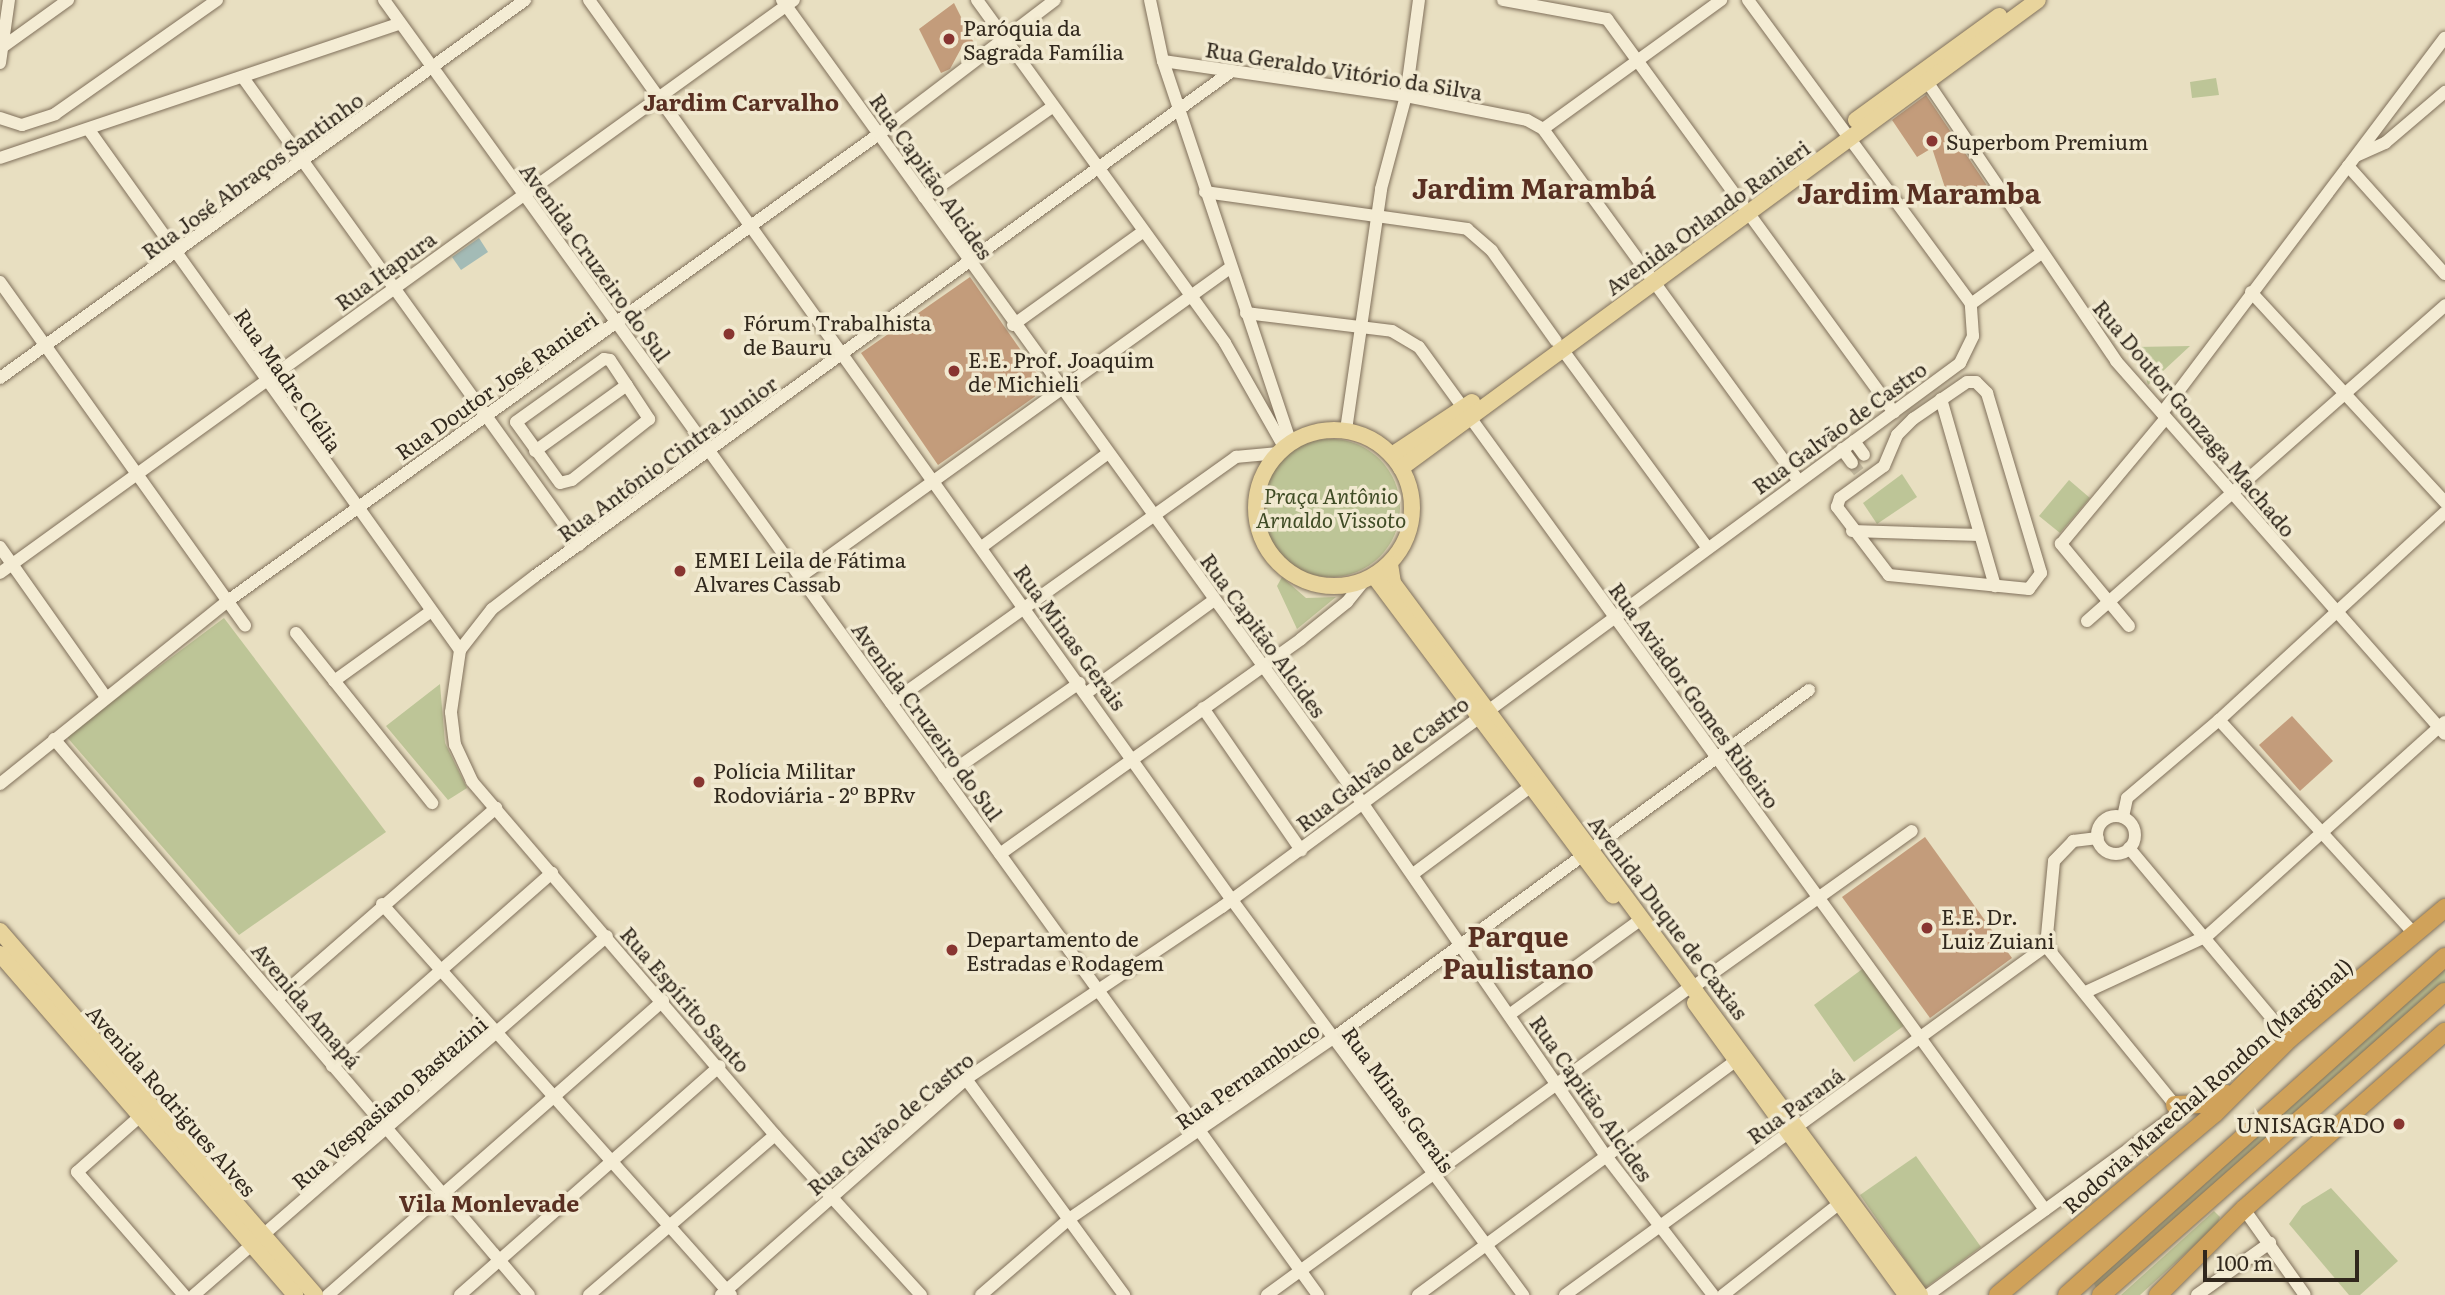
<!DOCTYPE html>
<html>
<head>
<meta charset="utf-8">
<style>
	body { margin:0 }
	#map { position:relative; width:2445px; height:1295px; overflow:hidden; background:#e8dfc1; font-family:Literata,serif }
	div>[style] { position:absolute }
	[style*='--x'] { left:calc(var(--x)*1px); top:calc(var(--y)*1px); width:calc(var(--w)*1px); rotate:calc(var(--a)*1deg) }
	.green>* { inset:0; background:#bdc597 }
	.round { border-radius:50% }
	.water>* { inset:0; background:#a3bbb6 }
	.building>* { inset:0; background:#c39c7b }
	.minor-tunnel>* { height:12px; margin-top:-6px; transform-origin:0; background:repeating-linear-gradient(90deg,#c3baa0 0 12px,transparent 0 18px) }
	.roads { filter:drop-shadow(0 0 2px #80705b) drop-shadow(0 0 2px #80705b) }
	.minor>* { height:12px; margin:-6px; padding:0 6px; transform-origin:6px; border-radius:6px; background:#f4ecd4 }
	.minor>.ring { margin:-6px; padding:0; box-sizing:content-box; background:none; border:12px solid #f4ecd4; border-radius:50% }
	.major>* { height:16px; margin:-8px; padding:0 8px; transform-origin:8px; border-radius:8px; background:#e8d49c }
	.major>.ring { margin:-8px; padding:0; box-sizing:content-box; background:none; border:16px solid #e8d49c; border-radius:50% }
	.highway>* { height:18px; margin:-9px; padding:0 9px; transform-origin:9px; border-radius:9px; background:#d0a25a }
	.dots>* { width:19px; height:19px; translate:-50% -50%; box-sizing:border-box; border:4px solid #f1e9d0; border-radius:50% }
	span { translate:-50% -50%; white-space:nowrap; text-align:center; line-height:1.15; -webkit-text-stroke:7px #f1e9d0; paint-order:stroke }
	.poi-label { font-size:21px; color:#31281d }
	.left { translate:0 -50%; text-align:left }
	.right { translate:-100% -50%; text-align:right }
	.street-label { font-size:21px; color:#31281d }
	.park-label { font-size:21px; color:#404c26; font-style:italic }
	.neighbourhood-label { font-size:23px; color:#593022; font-weight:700 }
	.district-label { font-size:28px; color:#593022; font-weight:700 }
	.scale { position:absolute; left:2203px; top:1250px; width:156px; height:32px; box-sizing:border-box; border:4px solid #31281d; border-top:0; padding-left:9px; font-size:21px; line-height:24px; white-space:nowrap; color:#31281d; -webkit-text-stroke:5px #f1e9d0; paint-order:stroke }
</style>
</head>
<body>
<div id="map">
	<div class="green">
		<div style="clip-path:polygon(2216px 78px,2219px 95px,2192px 98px,2190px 82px)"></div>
		<div style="clip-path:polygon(2190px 346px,2148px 385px,2136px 347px)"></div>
		<div class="round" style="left:1262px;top:439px;width:138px;height:138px"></div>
		<div style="clip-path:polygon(1902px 474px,1917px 497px,1877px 524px,1863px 503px)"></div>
		<div style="clip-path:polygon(2069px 480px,2090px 498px,2060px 533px,2039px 516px)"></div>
		<div style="clip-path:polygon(1282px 577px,1306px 598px,1336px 597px,1297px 629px,1277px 586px)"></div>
		<div style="clip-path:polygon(224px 618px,386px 832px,239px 935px,66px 736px)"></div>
		<div style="clip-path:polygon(440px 684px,445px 743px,467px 788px,448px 800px,386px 726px)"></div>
		<div style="clip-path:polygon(2445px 964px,2445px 984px,2098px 1291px,2090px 1277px)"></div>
		<div style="clip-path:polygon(1865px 967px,1905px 1025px,1854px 1062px,1814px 1005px)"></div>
		<div style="clip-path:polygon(1916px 1156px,1981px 1247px,1925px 1288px,1860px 1195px)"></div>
		<div style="clip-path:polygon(2331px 1188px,2398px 1261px,2360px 1295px,2349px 1295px,2289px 1224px,2302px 1206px)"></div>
		<div style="clip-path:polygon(2214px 1211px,2220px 1217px,2217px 1225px,2140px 1295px,2121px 1295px)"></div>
	</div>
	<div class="water">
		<div style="clip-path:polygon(479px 238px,488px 252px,461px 270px,452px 257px)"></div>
	</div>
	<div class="building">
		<div style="clip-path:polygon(954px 3px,974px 43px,964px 43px,950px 69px,941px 73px,919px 29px)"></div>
		<div style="clip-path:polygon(1926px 95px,1988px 187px,1977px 194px,1973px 189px,1950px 203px,1932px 148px,1917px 157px,1892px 120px)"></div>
		<div style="clip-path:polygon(970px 277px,1047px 388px,938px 465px,861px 353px)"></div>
		<div style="clip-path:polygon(2292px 716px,2333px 761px,2300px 791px,2259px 745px)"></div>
		<div style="clip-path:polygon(1925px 837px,2012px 958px,1930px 1018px,1842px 897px)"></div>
	</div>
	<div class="minor-tunnel">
		<div style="--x:1852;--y:463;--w:11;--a:52"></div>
	</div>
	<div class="roads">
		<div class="minor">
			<div style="--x:384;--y:0;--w:1597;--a:54.2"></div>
			<div style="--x:589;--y:0;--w:1106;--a:54.46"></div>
			<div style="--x:1232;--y:900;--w:491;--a:53.6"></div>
			<div style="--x:782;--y:0;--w:992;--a:54.15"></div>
			<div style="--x:1363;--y:804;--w:428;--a:55.4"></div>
			<div style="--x:1606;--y:1156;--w:175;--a:52.4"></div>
			<div style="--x:977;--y:0;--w:423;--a:54.1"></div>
			<div style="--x:1225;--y:343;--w:120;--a:60.4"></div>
			<div style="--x:1150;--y:0;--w:62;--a:78"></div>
			<div style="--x:1163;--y:61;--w:403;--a:71.5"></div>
			<div style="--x:1503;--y:0;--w:106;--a:10.4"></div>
			<div style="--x:1607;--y:19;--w:487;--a:53.9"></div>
			<div style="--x:1748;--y:0;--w:377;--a:53.7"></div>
			<div style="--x:4;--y:46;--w:79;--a:-35.7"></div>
			<div style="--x:1163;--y:61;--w:246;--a:8.2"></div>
			<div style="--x:1406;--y:96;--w:123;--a:11.2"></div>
			<div style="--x:1527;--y:120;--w:18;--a:29"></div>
			<div style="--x:1543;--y:129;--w:435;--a:54"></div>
			<div style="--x:0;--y:63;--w:64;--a:-81.9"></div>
			<div style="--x:1922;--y:74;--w:346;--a:55.9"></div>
			<div style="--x:2116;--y:361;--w:497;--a:48.6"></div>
			<div style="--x:244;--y:79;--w:574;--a:54.29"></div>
			<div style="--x:0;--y:118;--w:23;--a:18"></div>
			<div style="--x:22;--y:125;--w:35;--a:-18"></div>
			<div style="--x:55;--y:114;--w:198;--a:-35.1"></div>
			<div style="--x:1543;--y:129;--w:220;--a:-35.9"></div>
			<div style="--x:89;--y:130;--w:639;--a:54.49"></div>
			<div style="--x:2358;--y:155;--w:30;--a:-24"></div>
			<div style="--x:2385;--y:143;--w:79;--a:-40.4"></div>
			<div style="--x:0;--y:158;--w:422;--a:-18.6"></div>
			<div style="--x:2348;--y:166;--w:145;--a:48.1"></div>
			<div style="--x:1205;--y:192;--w:265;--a:8"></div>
			<div style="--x:1467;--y:229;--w:33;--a:41"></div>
			<div style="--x:1492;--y:251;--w:110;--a:54.6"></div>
			<div style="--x:924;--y:197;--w:156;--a:-35.1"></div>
			<div style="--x:0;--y:282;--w:422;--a:54.5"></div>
			<div style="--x:2251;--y:292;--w:286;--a:47.3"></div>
			<div style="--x:1971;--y:304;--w:85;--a:-35.9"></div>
			<div style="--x:1246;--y:313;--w:147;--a:7"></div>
			<div style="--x:1392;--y:331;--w:31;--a:31"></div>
			<div style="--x:1419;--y:347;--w:1066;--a:54.04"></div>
			<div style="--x:1013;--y:325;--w:158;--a:-35.7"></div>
			<div style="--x:1562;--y:349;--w:245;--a:53.8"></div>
			<div style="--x:604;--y:359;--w:6;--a:9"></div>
			<div style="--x:610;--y:360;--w:71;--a:56.5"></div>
			<div style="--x:649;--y:419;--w:98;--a:141.6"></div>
			<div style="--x:572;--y:480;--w:12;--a:166"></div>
			<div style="--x:560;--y:483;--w:75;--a:-125.8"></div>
			<div style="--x:516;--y:422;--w:108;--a:-35.6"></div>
			<div style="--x:0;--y:378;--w:647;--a:-35.75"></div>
			<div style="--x:1967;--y:382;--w:9;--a:0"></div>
			<div style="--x:1976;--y:382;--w:16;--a:45"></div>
			<div style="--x:1987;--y:393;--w:188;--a:73.3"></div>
			<div style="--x:2041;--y:573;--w:20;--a:127"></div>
			<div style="--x:2029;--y:589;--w:141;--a:-174.3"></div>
			<div style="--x:1889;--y:575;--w:86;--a:-127.4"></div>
			<div style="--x:1837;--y:507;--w:9;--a:-72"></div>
			<div style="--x:1840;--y:498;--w:54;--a:-36"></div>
			<div style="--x:1884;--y:466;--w:34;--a:-67"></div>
			<div style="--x:1897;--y:435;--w:23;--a:-45"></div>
			<div style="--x:1913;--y:419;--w:65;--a:-34.4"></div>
			<div style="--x:1941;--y:399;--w:195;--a:73.9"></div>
			<div style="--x:2162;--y:413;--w:470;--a:-53"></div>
			<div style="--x:1346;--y:430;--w:244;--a:-81.7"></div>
			<div style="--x:1381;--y:189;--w:96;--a:-75"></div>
			<div style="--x:1406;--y:96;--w:97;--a:-82.3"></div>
			<div style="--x:1854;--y:441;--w:17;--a:54"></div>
			<div style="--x:1842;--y:449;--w:17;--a:54"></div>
			<div style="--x:535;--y:451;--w:113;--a:-35.7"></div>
			<div style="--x:1852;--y:531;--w:128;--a:1.8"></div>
			<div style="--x:983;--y:546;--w:156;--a:-36.6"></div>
			<div style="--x:0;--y:547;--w:184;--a:54.8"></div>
			<div style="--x:0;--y:573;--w:979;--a:-35.82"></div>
			<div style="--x:800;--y:577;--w:530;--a:-35.7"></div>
			<div style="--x:2087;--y:621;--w:478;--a:-41.4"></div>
			<div style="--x:2129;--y:626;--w:107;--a:-129.7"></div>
			<div style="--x:2061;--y:544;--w:164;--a:-50.2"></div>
			<div style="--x:296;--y:633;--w:218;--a:51.3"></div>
			<div style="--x:334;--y:681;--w:118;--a:-35.7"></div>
			<div style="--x:1088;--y:692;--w:156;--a:-36.1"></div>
			<div style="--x:891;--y:703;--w:424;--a:-35.5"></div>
			<div style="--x:1236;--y:457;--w:42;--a:-5.4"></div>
			<div style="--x:1203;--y:708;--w:173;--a:55.4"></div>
			<div style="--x:2219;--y:720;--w:291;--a:47.6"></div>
			<div style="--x:54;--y:739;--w:731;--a:49.49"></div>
			<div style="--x:944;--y:777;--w:165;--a:-34.8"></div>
			<div style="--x:0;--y:784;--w:294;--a:-38.8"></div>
			<div style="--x:229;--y:600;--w:800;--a:-35.64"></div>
			<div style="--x:879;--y:134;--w:221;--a:-37.3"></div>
			<div class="ring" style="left:2097px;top:816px;width:26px;height:26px"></div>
			<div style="--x:2123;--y:817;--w:19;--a:-78"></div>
			<div style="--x:2127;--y:798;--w:121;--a:-40.3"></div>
			<div style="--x:2219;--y:720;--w:307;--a:-42.6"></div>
			<div style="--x:2129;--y:848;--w:249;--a:50"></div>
			<div style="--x:1000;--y:854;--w:370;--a:-35.5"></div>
			<div style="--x:1301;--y:639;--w:59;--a:-38.8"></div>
			<div style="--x:1347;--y:602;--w:27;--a:-51"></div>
			<div style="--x:1413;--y:874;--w:144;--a:-36.6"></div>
			<div style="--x:382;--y:904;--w:524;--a:48.25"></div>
			<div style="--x:1696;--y:985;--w:265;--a:-35.5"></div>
			<div style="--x:2088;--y:991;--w:131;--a:-24.8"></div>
			<div style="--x:2207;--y:936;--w:320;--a:-42"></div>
			<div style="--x:277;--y:999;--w:291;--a:-41.1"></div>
			<div style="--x:1509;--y:1015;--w:157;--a:-35.9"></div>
			<div style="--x:332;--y:1066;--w:293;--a:-41.3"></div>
			<div style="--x:966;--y:1079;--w:268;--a:53.8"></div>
			<div style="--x:146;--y:1111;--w:92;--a:138.5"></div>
			<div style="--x:77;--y:1172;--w:163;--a:49"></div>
			<div style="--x:2244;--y:1209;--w:105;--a:54.7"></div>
			<div style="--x:194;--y:1295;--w:547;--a:-41"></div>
			<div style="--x:328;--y:1295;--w:446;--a:-41.3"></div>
			<div style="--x:460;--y:1295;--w:346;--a:-41.4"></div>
			<div style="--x:589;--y:1295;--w:245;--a:-40.7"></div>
			<div style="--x:721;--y:1295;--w:327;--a:-41.4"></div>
			<div style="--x:966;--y:1079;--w:308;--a:-33.9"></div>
			<div style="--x:1222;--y:907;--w:917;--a:-36.39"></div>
			<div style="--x:1960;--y:363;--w:30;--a:-64"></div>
			<div style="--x:1973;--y:336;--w:32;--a:-94"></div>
			<div style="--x:921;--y:1295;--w:217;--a:-132.4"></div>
			<div style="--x:775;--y:1135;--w:466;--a:-130.6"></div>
			<div style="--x:472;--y:781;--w:40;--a:-115"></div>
			<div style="--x:455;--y:745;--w:33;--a:-97"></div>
			<div style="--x:451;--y:712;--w:63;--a:-81.7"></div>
			<div style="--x:460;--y:650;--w:52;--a:-52"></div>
			<div style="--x:492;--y:609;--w:54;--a:-37.5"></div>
			<div style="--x:535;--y:576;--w:857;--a:-35.93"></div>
			<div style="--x:981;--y:1295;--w:116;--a:-40.8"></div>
			<div style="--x:1069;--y:1219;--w:319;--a:-34.4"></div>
			<div style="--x:1332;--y:1039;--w:591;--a:-36.19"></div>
			<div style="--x:1267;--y:1295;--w:518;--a:-36.05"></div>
			<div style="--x:1418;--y:1295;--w:396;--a:-36.4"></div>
			<div style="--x:1565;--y:1295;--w:594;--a:-35.96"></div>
			<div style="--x:1723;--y:1295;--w:149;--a:-38.2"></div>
			<div style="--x:1928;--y:1295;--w:306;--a:-36"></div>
			<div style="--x:2176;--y:1115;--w:10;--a:-96"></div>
			<div style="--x:2175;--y:1105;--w:205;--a:-129.1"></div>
			<div style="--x:2046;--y:946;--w:85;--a:-84.6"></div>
			<div style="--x:2054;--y:861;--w:28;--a:-46"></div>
			<div style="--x:2073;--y:841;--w:25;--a:-7"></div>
			<div style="--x:2197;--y:1295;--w:90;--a:-35.5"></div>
		</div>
		<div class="major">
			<div style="--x:1856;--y:120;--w:177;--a:-36"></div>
			<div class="ring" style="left:1256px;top:430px;width:140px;height:140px"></div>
			<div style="--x:1392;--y:455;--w:96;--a:-33.5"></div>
			<div style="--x:1401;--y:468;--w:790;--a:-36.3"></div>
			<div style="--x:1390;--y:564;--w:19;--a:81"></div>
			<div style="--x:1393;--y:583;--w:886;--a:53.49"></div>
			<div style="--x:1374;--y:576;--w:399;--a:53.2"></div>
			<div style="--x:0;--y:931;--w:481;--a:49.1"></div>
			<div style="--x:0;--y:954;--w:451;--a:49.1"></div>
			<div style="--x:1695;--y:1003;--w:360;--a:54.1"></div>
		</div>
		<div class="highway">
			<div style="--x:2175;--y:1105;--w:34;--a:-2"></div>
			<div style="--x:2209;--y:1104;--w:20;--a:-30"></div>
			<div style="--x:1998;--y:1295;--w:283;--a:-40"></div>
			<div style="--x:2215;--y:1113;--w:105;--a:-45"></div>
			<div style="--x:2289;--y:1039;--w:204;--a:-40"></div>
			<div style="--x:2067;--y:1295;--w:507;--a:-41.8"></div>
			<div style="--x:2101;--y:1295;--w:458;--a:-41.4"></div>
			<div style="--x:2158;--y:1295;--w:122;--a:-45"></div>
			<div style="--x:2244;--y:1209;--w:268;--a:-41.4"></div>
		</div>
	</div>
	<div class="dots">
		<div style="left:949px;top:39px;background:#883531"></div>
		<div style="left:1932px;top:141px;background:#883531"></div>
		<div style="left:729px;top:334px;background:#883531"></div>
		<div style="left:954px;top:371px;background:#883531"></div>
		<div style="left:680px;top:571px;background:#883531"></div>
		<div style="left:699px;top:782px;background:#883531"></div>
		<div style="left:1927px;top:928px;background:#883531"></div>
		<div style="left:952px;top:950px;background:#883531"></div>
		<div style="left:2399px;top:1124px;background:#883531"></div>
	</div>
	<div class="poi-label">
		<span class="left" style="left:963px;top:39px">Paróquia da<br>Sagrada Família</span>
		<span class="left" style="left:1946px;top:141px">Superbom Premium</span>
		<span class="left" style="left:743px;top:334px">Fórum Trabalhista<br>de Bauru</span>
		<span class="left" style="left:968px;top:371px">E.E. Prof. Joaquim<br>de Michieli</span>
		<span class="left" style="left:694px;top:571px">EMEI Leila de Fátima<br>Alvares Cassab</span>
		<span class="left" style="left:713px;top:782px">Polícia Militar<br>Rodoviária - 2º BPRv</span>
		<span class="left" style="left:1941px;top:928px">E.E. Dr.<br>Luiz Zuiani</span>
		<span class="left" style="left:966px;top:950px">Departamento de<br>Estradas e Rodagem</span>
		<span class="right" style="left:2385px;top:1124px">UNISAGRADO</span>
	</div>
	<div class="street-label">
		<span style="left:1344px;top:70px;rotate:9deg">Rua Geraldo Vitório da Silva</span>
		<span style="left:252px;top:175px;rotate:-36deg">Rua José Abraços Santinho</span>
		<span style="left:932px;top:176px;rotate:55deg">Rua Capitão Alcides</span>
		<span style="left:1707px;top:217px;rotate:-36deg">Avenida Orlando Ranieri</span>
		<span style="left:596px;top:262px;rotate:54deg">Avenida Cruzeiro do Sul</span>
		<span style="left:385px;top:270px;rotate:-36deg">Rua Itapura</span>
		<span style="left:289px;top:380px;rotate:55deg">Rua Madre Clélia</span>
		<span style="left:496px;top:385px;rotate:-35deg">Rua Doutor José Ranieri</span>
		<span style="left:2195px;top:418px;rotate:50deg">Rua Doutor Gonzaga Machado</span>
		<span style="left:1839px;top:427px;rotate:-36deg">Rua Galvão de Castro</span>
		<span style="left:667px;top:458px;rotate:-36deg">Rua Antônio Cintra Junior</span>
		<span style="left:1264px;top:635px;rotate:54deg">Rua Capitão Alcides</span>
		<span style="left:1071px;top:637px;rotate:54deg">Rua Minas Gerais</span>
		<span style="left:1695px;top:695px;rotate:54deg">Rua Aviador Gomes Ribeiro</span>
		<span style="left:928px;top:721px;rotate:54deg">Avenida Cruzeiro do Sul</span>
		<span style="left:1382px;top:763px;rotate:-37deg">Rua Galvão de Castro</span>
		<span style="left:1669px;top:917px;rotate:53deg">Avenida Duque de Caxias</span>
		<span style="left:686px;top:999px;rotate:49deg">Rua Espírito Santo</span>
		<span style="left:307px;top:1005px;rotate:50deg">Avenida Amapá</span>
		<span style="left:1247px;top:1075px;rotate:-35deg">Rua Pernambuco</span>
		<span style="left:2207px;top:1085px;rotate:-41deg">Rodovia Marechal Rondon (Marginal)</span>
		<span style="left:1592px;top:1098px;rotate:55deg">Rua Capitão Alcides</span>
		<span style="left:1399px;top:1099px;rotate:54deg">Rua Minas Gerais</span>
		<span style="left:172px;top:1100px;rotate:49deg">Avenida Rodrigues Alves</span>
		<span style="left:389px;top:1102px;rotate:-41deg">Rua Vespasiano Bastazini</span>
		<span style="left:1795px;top:1105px;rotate:-36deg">Rua Paraná</span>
		<span style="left:890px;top:1123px;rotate:-40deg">Rua Galvão de Castro</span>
	</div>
	<div class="park-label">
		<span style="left:1331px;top:507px">Praça Antônio<br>Arnaldo Vissoto</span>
	</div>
	<div class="neighbourhood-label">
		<span style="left:741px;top:101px">Jardim Carvalho</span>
		<span style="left:489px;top:1202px">Vila Monlevade</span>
	</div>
	<div class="district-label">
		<span style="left:1534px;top:187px">Jardim Marambá</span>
		<span style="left:1919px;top:192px">Jardim Maramba</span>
		<span style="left:1518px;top:951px">Parque<br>Paulistano</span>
	</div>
	<div class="scale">100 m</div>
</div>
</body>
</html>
